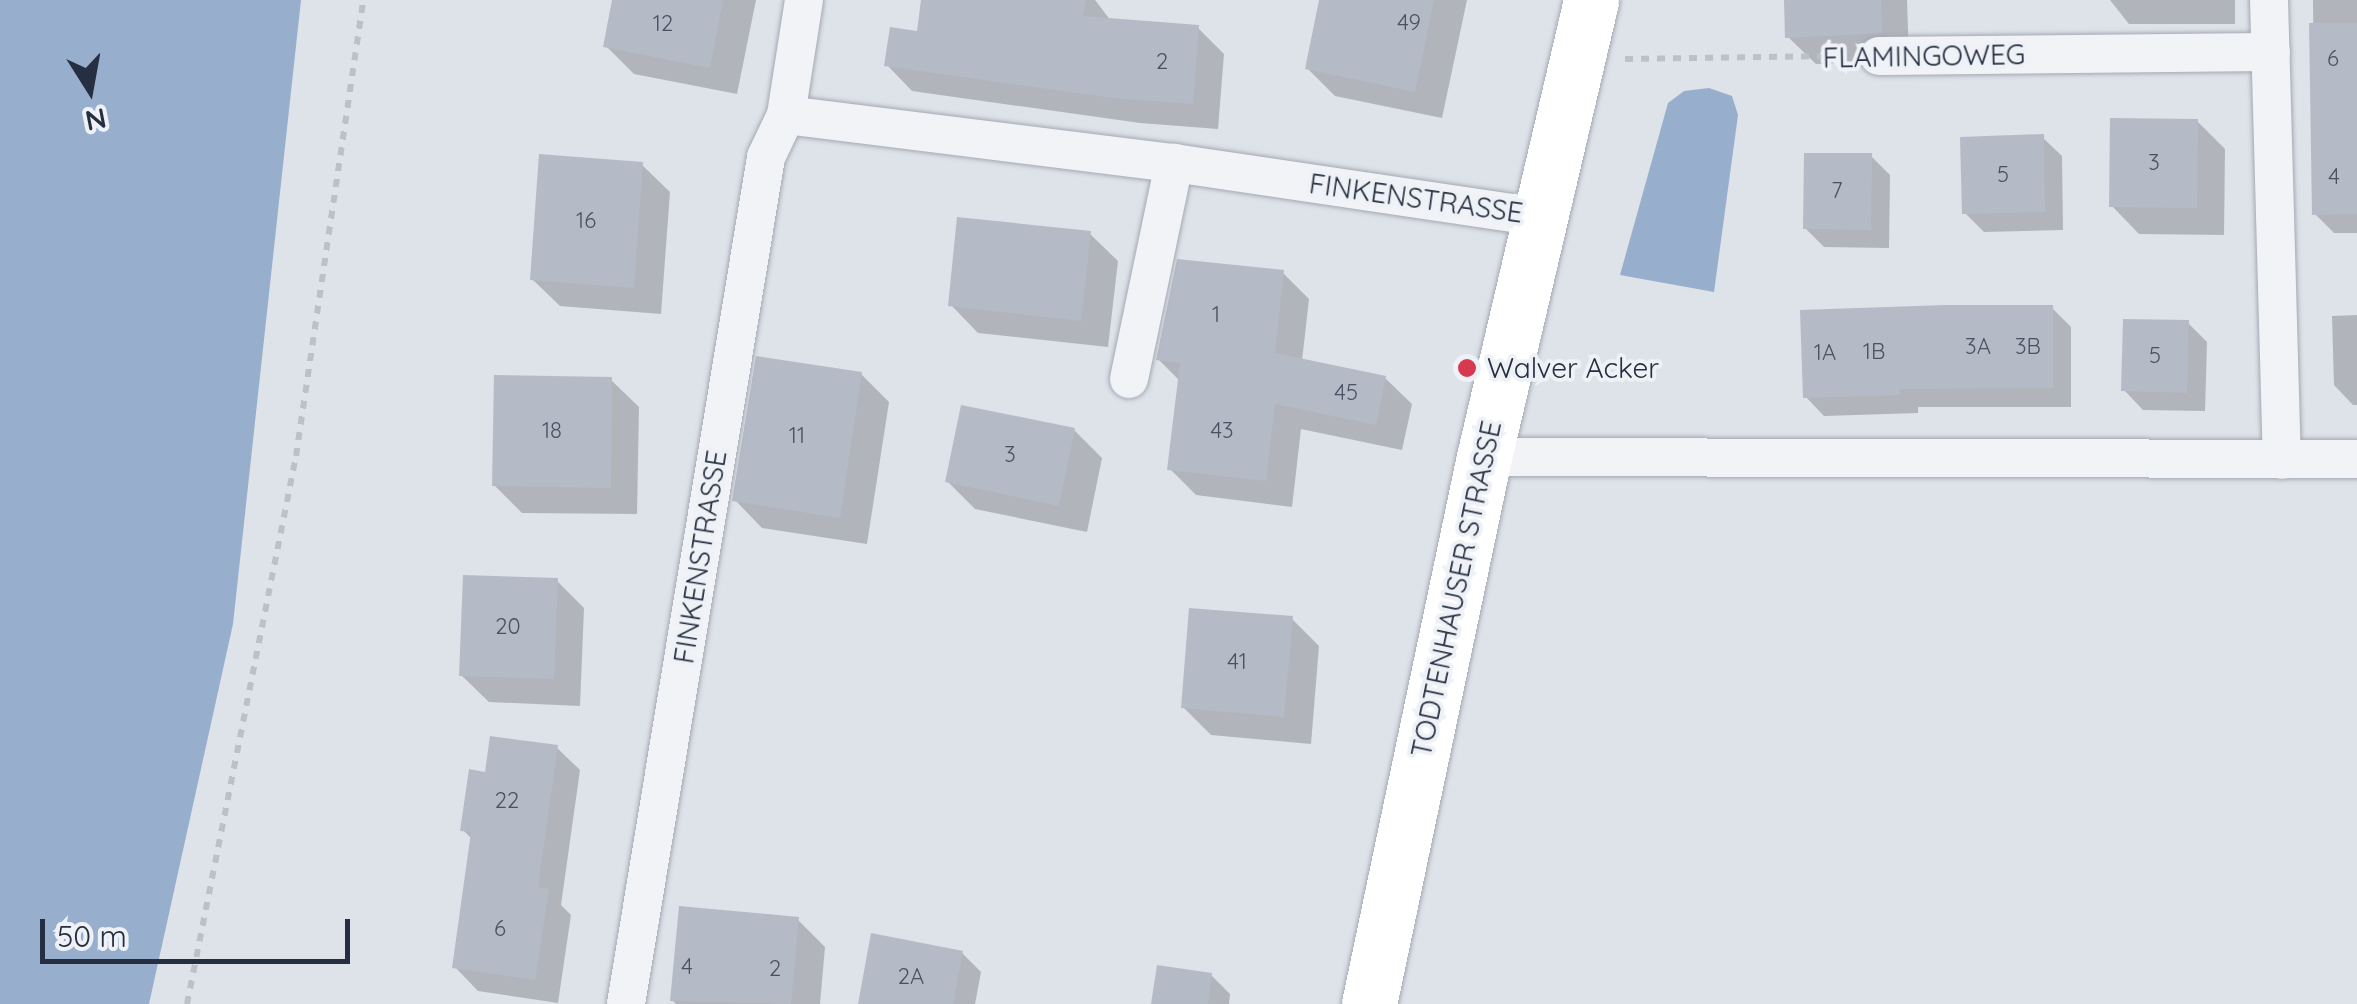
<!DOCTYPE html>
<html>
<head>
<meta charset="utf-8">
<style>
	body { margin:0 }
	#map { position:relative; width:2357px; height:1004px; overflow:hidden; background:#dee2e9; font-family:Quicksand,sans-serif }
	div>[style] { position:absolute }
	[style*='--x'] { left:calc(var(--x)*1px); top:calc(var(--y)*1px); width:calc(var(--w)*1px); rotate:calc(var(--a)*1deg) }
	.water>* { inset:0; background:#97afcc }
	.shadow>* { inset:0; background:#0003 }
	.building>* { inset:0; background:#b5bbc6 }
	.path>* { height:6px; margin-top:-3px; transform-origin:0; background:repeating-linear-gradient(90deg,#bcc0c8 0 8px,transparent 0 16px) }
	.roads { filter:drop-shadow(0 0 2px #a3a9b3) drop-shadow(0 0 2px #a3a9b3) }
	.street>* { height:38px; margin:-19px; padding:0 19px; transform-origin:19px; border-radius:19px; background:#f1f3f7 }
	.primary>* { height:55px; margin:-27.5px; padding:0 27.5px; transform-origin:27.5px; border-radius:27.5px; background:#fff }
	.dots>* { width:28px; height:28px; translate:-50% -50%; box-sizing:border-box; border:5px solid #eef1f6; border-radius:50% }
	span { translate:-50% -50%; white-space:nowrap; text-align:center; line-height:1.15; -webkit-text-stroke:8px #eef1f6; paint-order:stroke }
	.number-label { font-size:22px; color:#4a5262 }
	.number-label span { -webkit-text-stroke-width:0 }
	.street-label { font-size:28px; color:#262f41 }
	.poi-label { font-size:28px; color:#262f41 }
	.left { translate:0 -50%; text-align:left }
	.north { position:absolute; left:40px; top:40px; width:100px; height:100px; -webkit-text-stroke:8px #eef1f6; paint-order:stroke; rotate:169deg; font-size:28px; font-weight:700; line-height:40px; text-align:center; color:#262f41 }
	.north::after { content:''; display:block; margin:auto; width:35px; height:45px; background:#262f41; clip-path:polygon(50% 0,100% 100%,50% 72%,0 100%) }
	.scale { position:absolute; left:40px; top:919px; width:310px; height:45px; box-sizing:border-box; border:5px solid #262f41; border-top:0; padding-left:12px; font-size:30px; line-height:35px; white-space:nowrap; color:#262f41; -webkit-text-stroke:8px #eef1f6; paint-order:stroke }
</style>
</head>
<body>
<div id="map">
	<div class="water">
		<div style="clip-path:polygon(0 0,301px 0,233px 624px,149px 1004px,0 1004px)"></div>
		<div style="clip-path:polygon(1709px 88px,1732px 96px,1738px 115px,1714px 292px,1620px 275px,1668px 103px,1684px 91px)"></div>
	</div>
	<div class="shadow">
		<div style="clip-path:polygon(615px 0,756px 0,737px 94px,634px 74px,606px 46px)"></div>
		<div style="clip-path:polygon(924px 0,1095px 0,1111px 21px,1198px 28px,1224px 54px,1218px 129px,1140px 123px,912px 91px,887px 65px,919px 34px)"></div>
		<div style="clip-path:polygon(1322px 0,1467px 0,1442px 118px,1335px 96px,1307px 68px)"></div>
		<div style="clip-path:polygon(1787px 0,1907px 0,1909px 60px,1816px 64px,1788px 37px)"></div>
		<div style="clip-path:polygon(2110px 0,2235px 0,2235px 24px,2129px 24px)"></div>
		<div style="clip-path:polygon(2313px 0,2357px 0,2357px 233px,2334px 233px,2315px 214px)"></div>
		<div style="clip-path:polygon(2197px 121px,2225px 149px,2224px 235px,2139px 234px,2112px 206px)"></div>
		<div style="clip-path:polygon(2042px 137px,2062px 156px,2063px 230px,1984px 232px,1965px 213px)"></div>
		<div style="clip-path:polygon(1871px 156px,1890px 175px,1889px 248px,1824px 247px,1805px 228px)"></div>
		<div style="clip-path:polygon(642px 165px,670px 192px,661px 314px,560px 306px,532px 279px)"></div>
		<div style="clip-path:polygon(1090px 234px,1118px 261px,1108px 347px,978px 333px,951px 305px)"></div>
		<div style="clip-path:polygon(1282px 272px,1309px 299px,1302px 361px,1385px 378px,1412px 404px,1402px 450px,1301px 429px,1292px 507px,1196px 495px,1170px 469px,1180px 381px,1159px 360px)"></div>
		<div style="clip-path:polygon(2052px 308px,2071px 327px,2071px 407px,1918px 407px,1918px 413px,1824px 416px,1805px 396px)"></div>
		<div style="clip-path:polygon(2357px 315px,2357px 405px,2353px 405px,2334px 385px,2332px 316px)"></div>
		<div style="clip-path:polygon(2188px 323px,2207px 342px,2205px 411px,2143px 410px,2124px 390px)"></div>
		<div style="clip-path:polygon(861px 374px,889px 402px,867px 544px,762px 528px,735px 500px)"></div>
		<div style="clip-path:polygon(611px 380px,639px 407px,637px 514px,522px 513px,494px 485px)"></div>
		<div style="clip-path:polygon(1074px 430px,1102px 458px,1087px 532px,975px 509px,948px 482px)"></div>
		<div style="clip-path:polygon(557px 581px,584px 608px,580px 706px,489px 702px,461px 675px)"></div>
		<div style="clip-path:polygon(1291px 618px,1319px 646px,1311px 744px,1211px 735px,1183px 707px)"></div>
		<div style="clip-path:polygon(556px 747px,580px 770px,561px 905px,571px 915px,558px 1003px,478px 991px,455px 967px,473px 840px,463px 830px,487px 774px)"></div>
		<div style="clip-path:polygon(797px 919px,825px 947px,820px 1004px,676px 1004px,672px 1000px)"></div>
		<div style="clip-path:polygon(962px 953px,981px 972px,975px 1004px,860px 1004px)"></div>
		<div style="clip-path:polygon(1211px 975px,1230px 994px,1229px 1004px,1154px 1004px)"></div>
	</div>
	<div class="building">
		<div style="clip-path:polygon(612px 0,723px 0,710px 68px,603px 47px)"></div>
		<div style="clip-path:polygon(921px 0,1086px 0,1083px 16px,1199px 25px,1193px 104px,1113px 98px,884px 66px,890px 27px,917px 31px)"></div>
		<div style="clip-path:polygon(1319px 0,1434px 0,1415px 92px,1305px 69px)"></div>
		<div style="clip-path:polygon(1784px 0,1881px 0,1882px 33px,1785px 38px)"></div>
		<div style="clip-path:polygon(2309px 23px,2357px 23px,2357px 214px,2312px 215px)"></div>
		<div style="clip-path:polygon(2110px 118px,2198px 119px,2197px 208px,2109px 207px)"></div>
		<div style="clip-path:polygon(2044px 134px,2045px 212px,1962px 214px,1960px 137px)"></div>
		<div style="clip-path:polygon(1804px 153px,1872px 153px,1871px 230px,1803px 229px)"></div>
		<div style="clip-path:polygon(539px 154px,643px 162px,634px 288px,530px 280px)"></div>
		<div style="clip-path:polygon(957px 217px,1091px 231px,1081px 321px,948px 306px)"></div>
		<div style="clip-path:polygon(1177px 259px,1284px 270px,1275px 353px,1386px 376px,1376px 425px,1275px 404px,1266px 481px,1167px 470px,1180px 363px,1156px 360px)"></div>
		<div style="clip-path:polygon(1946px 305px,2053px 305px,2053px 388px,1899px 389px,1900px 395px,1803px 398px,1800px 310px)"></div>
		<div style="clip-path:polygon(2123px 319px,2189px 320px,2187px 393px,2121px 391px)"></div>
		<div style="clip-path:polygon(756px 356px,862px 372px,840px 518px,732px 501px)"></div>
		<div style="clip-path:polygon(494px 375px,612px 377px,611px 488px,492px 486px)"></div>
		<div style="clip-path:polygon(961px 405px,1075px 428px,1059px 506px,945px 482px)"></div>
		<div style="clip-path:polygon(463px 575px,558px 578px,554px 679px,459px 676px)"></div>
		<div style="clip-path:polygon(1189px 608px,1293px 616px,1284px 717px,1181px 708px)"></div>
		<div style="clip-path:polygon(490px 736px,558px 745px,538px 887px,549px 889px,535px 980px,452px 968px,471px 832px,460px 831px,469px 769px,485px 772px)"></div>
		<div style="clip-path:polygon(679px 906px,799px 917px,791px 1004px,670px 1001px)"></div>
		<div style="clip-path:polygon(871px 933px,963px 951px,953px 1004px,858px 1004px)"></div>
		<div style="clip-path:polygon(1157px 965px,1212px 973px,1208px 1004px,1151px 1004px)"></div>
	</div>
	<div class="path">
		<div style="--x:1625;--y:59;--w:218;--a:-0.8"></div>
		<div style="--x:187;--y:1004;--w:559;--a:-78.75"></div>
		<div style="--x:296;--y:456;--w:461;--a:-81.6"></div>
	</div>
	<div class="roads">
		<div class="street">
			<div style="--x:2269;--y:0;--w:460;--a:88.4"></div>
			<div style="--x:1879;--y:56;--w:392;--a:-0.6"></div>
			<div style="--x:786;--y:115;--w:391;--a:7.1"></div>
			<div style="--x:1174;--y:163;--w:369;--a:8.4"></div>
			<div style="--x:1129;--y:379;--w:221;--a:-78.2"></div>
			<div style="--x:1484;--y:457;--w:873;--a:0.13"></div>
			<div style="--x:626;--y:1004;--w:858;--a:-80.61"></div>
			<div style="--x:766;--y:157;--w:47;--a:-64.5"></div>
			<div style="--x:786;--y:115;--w:116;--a:-81.1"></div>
		</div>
		<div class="primary">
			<div style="--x:1369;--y:1004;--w:559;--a:-78.13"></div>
			<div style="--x:1484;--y:457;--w:469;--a:-76.8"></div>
		</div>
	</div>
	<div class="dots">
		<div style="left:1467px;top:368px;background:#d73a4e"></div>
	</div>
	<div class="number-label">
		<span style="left:1409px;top:23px">49</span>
		<span style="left:663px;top:24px">12</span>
		<span style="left:2333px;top:59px">6</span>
		<span style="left:1162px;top:62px">2</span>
		<span style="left:2154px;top:163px">3</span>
		<span style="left:2003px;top:175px">5</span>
		<span style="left:2334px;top:177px">4</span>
		<span style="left:1837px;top:191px">7</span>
		<span style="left:586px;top:221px">16</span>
		<span style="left:1216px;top:315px">1</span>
		<span style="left:1978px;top:347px">3A</span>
		<span style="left:2028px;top:347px">3B</span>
		<span style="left:1874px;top:352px">1B</span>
		<span style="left:1825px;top:353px">1A</span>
		<span style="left:2155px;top:356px">5</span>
		<span style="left:1346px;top:393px">45</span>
		<span style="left:552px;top:431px">18</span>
		<span style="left:1222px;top:431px">43</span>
		<span style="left:797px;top:436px">11</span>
		<span style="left:1010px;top:455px">3</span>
		<span style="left:508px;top:627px">20</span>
		<span style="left:1237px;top:662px">41</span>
		<span style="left:507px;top:801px">22</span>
		<span style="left:500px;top:929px">6</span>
		<span style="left:687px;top:967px">4</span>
		<span style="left:775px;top:969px">2</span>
		<span style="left:911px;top:977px">2A</span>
	</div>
	<div class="street-label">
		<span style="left:1924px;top:56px;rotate:-1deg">FLAMINGOWEG</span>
		<span style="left:1416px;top:198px;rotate:8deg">FINKENSTRASSE</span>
		<span style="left:700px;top:557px;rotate:-81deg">FINKENSTRASSE</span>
		<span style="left:1456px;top:589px;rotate:-78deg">TODTENHAUSER STRASSE</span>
	</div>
	<div class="poi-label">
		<span class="left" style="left:1487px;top:368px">Walver Acker</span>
	</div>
	<div class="north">N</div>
	<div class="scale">50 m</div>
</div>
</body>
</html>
